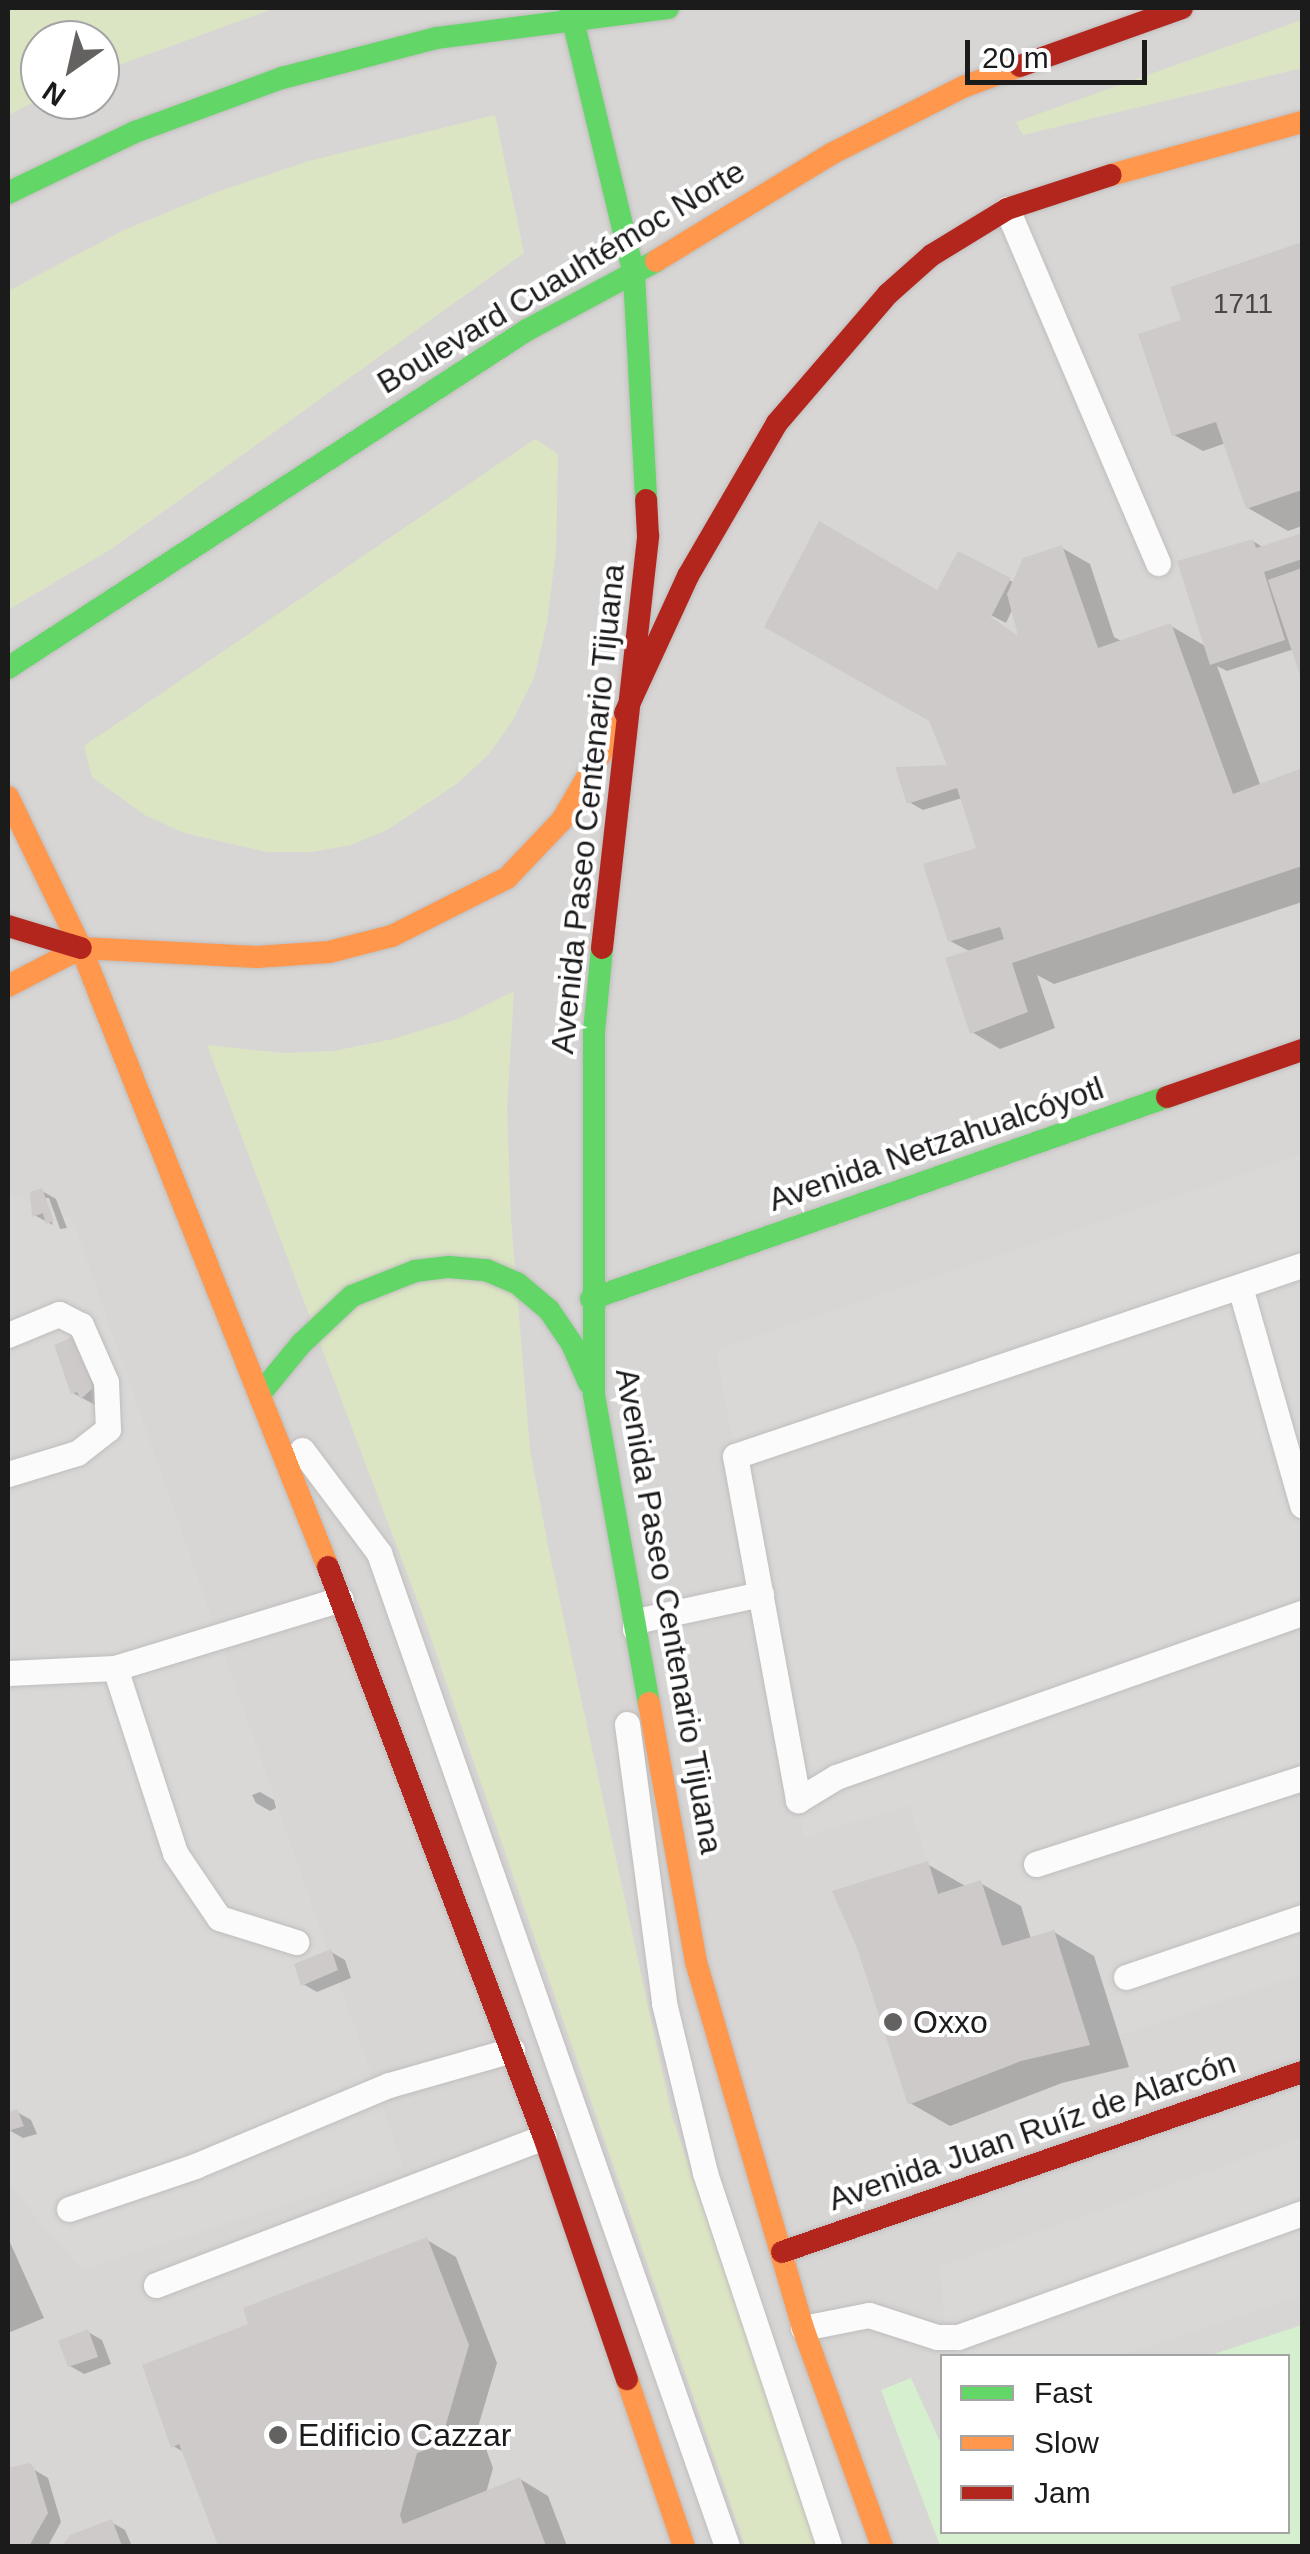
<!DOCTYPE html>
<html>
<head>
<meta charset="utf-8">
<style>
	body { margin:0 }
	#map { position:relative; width:1310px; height:2554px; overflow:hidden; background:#e9e6e4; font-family:Arial,sans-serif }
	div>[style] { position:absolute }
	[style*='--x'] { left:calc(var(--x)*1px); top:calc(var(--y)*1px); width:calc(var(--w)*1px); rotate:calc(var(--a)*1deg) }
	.residential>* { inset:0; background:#d8d6d5 }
	.grass>* { inset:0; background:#dce5c3 }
	.park>* { inset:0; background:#d5efcf }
	.parking>* { inset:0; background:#d9d8d7 }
	.shadow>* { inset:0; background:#0003 }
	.building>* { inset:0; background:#cecac9 }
	.roads { filter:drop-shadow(0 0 2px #bfbdbc) drop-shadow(0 0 2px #bfbdbc) }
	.lane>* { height:25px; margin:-12.5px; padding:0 12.5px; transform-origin:12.5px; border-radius:12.5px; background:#fcfbfb }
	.fast>* { height:22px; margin:-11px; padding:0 11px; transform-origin:11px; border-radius:11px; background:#63d668 }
	.slow>* { height:22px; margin:-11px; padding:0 11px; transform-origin:11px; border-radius:11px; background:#ff974d }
	.jam>* { height:22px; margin:-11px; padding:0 11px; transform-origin:11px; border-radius:11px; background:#b3261e }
	.dots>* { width:28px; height:28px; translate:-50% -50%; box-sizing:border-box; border:5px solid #fff; border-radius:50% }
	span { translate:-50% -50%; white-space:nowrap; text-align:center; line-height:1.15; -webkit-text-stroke:8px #fff; paint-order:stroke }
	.number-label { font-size:28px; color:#484746 }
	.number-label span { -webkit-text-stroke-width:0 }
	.street-label { font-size:32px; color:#1b1b1b }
	.poi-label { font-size:32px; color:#1b1b1b }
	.left { translate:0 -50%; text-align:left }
	.frame { position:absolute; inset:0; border:10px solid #1b1b1b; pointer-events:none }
	.legend { position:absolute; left:940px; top:2354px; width:350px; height:180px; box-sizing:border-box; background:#fff; border:2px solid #a4a4a4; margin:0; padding:12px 18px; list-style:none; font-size:30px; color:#1b1b1b }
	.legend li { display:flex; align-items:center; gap:20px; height:50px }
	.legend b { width:50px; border:2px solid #a4a4a4 }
	.north { position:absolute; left:20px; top:20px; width:100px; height:100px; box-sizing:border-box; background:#fff; border:2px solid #a4a4a4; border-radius:50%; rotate:214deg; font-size:28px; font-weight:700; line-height:40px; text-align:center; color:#1b1b1b }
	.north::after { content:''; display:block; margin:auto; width:35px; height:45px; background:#636261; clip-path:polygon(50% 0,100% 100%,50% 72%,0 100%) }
	.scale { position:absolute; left:965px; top:40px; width:182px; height:45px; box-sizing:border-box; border:5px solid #1b1b1b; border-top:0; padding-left:12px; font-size:30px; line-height:35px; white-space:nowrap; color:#1b1b1b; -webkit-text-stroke:8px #fff; paint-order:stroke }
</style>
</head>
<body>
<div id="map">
	<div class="residential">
		<div style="clip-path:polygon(evenodd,8px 8px,1302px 8px,1302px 2546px,8px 2546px,8px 8px,40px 40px,100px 40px,100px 100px,40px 100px,40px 40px,8px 8px,942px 2356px,1288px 2356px,1288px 2532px,942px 2532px,942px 2356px)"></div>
	</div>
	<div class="grass">
		<div style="clip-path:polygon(8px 8px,275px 8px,100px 72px,100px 40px,40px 40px,40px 99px,8px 115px)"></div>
		<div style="clip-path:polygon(1302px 20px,1302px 68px,1023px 135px,1016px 122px)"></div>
		<div style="clip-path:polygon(495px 115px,524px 253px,111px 549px,8px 610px,8px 291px,124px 230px,214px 193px,309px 161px)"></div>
		<div style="clip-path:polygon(535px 439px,558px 454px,556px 550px,547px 623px,534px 678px,513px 720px,489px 754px,458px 783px,387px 830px,351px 845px,312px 852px,267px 852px,184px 833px,145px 815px,92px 777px,84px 746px)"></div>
		<div style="clip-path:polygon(514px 991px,507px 1109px,511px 1219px,530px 1450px,550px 1556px,672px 2116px,817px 2546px,745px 2546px,424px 1618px,207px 1045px,282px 1053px,334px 1051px,393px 1039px,458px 1019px)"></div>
	</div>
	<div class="park">
		<div style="clip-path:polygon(1302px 2325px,1302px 2546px,940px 2546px,881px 2390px,911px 2378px,942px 2446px,942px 2532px,1288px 2532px,1288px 2356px,1208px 2356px)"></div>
	</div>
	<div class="parking">
		<div style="clip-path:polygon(1302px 1155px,1302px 1974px,1090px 2045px,1054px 1930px,1002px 1946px,938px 1894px,909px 1805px,804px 1837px,716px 1350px)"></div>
		<div style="clip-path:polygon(8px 1193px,72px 1218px,403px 2166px,82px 2270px,8px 2184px)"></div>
		<div style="clip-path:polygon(1302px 2138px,1302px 2295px,1119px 2356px,948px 2356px,940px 2267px)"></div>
	</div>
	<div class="shadow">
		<div style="clip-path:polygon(1302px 245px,1302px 526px,1288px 531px,1248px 508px,1226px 443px,1203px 451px,1174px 435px,1186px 325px,1173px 288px)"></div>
		<div style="clip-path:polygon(evenodd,1302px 536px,1302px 675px,1294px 649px,1227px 671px,1217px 666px,1261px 787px,1302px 771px,1302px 902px,1054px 984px,1037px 975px,1055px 1028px,1000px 1049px,972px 1032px,971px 952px,950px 941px,979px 850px,962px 798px,923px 810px,909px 802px,953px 771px,939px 593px,959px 555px,1015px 583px,1062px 548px,1090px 564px,1114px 637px,1123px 642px,1171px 626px,1207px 647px,1253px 541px,1264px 548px,1302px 536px,954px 596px,1006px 623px,1013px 608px,1022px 641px,954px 596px)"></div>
		<div style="clip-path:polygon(42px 1191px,56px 1199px,67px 1228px,60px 1229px,49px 1198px,43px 1198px,53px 1225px,34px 1215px)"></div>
		<div style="clip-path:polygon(91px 1345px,97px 1406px,73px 1393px)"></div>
		<div style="clip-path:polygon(260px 1792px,274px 1800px,276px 1808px,270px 1811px,256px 1803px,252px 1795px)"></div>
		<div style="clip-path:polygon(927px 1864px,967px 1887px,980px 1883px,1021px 1906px,1031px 1939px,1054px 1932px,1094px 1956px,1129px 2067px,1062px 2083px,950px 2126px,910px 2103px)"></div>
		<div style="clip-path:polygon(331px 1952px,345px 1960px,351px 1978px,317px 1992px,303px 1984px)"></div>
		<div style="clip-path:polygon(17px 2112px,31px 2120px,37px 2134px,23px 2138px,9px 2130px,8px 2116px)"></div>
		<div style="clip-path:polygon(8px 2238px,44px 2318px,8px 2333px)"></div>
		<div style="clip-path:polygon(427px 2240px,456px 2257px,497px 2363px,478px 2427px,493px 2468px,486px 2493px,520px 2479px,548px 2496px,567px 2546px,221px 2546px,184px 2452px,173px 2446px,251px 2326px)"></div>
		<div style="clip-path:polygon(88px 2332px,102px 2340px,111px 2364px,84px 2374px,70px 2366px)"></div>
		<div style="clip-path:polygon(28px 2466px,48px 2478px,61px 2522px,48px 2546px,8px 2546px,8px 2471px)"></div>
		<div style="clip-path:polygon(111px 2522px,125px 2530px,132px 2546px,66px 2546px)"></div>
	</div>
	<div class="building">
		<div style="clip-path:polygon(1302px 242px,1302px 490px,1246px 509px,1216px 422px,1172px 436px,1138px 334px,1181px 320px,1170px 287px)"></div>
		<div style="clip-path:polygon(819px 521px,937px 590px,958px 551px,1011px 578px,991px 617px,1018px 636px,1007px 594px,1023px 558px,1062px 545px,1098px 648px,1171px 623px,1233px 794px,1302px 768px,1302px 866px,1012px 963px,1028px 1012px,970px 1034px,945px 958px,1004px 939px,1000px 927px,948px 942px,923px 864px,976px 848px,957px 788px,907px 804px,895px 767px,947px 765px,929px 721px,764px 627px)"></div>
		<div style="clip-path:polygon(1302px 533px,1302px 559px,1264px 572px,1285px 640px,1210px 665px,1177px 561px,1253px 539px,1256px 548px)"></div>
		<div style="clip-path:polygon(1302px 568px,1302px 681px,1268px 580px)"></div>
		<div style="clip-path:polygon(42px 1188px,54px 1221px,46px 1224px,43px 1213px,32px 1217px,30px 1192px)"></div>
		<div style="clip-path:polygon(77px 1335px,93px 1388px,81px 1399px,77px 1392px,71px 1394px,54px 1345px)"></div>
		<div style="clip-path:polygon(928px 1861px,938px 1894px,981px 1880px,1002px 1946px,1054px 1930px,1090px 2045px,1021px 2061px,908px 2105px,857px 1948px,832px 1891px)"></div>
		<div style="clip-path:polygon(331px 1949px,338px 1970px,301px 1986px,294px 1964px)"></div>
		<div style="clip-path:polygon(17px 2109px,24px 2126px,8px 2131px,8px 2113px)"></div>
		<div style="clip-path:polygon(427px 2237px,469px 2345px,440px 2445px,417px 2453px,400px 2515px,403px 2524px,520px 2477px,546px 2546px,218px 2546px,179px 2444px,171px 2448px,142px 2365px,248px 2324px,243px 2308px)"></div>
		<div style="clip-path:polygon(88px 2329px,98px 2357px,68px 2367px,58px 2341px)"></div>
		<div style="clip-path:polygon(29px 2463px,34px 2467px,48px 2513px,29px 2546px,8px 2546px,8px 2468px)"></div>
		<div style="clip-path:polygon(112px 2519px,122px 2546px,62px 2546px,70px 2535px)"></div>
	</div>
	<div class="roads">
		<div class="lane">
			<div style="--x:1007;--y:209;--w:385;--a:66.9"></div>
			<div style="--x:1302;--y:1265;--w:598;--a:161.38"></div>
			<div style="--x:735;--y:1456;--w:350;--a:79.6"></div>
			<div style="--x:798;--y:1800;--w:44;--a:-31.2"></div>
			<div style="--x:836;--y:1777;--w:494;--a:-19.4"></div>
			<div style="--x:1240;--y:1287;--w:227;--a:74.1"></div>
			<div style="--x:8;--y:1335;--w:55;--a:-22.4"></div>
			<div style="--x:59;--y:1314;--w:25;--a:27"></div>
			<div style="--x:81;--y:1325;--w:62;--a:66.3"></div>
			<div style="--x:106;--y:1382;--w:47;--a:87.6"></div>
			<div style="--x:108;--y:1429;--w:39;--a:142"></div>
			<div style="--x:77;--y:1453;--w:72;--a:163.1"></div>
			<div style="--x:302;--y:1450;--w:129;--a:53.2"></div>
			<div style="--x:379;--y:1553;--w:1052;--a:70.69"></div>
			<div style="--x:635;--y:1629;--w:8;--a:-83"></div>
			<div style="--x:636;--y:1621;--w:128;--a:-12.2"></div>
			<div style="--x:115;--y:1668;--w:194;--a:72"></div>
			<div style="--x:175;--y:1853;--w:78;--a:55.9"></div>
			<div style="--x:219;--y:1918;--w:81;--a:17.3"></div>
			<div style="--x:8;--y:1673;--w:107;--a:-2.7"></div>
			<div style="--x:115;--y:1668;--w:236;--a:-17"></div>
			<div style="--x:627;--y:1724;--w:281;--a:82.4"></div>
			<div style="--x:664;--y:2003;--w:175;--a:76.4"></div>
			<div style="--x:705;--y:2173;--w:393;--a:71.6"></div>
			<div style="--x:1036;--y:1864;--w:280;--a:-17.9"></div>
			<div style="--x:1126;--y:1977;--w:186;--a:-18.8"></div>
			<div style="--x:69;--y:2209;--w:133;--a:-18.8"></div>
			<div style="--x:195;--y:2166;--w:210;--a:-22.7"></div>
			<div style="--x:389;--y:2085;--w:128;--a:-15.9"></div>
			<div style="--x:156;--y:2285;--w:415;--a:-20.9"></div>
			<div style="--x:803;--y:2328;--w:67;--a:-11.1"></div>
			<div style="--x:869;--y:2315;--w:71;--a:17.9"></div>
			<div style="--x:937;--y:2337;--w:21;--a:0"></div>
			<div style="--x:958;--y:2337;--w:366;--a:-19.8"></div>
		</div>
		<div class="fast">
			<div style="--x:570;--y:8;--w:275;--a:76.5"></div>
			<div style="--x:634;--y:275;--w:225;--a:86.9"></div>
			<div style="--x:8;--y:193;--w:141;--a:-25.7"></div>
			<div style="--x:135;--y:132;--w:157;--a:-20.2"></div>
			<div style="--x:282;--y:78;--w:160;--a:-14.5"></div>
			<div style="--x:437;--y:38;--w:233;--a:-7.4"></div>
			<div style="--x:8;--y:668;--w:619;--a:-33.07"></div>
			<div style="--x:527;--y:330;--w:146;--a:-28.1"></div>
			<div style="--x:602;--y:948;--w:83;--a:95.5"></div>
			<div style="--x:594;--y:1031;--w:364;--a:90"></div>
			<div style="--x:594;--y:1395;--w:313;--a:79.9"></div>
			<div style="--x:591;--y:1299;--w:610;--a:-19.33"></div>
			<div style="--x:260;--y:1394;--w:65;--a:-50.6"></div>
			<div style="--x:301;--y:1344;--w:70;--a:-43.3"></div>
			<div style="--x:352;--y:1296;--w:68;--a:-21.6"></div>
			<div style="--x:415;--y:1271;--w:34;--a:-7"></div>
			<div style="--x:449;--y:1267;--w:37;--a:5"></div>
			<div style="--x:486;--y:1270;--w:34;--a:23"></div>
			<div style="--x:517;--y:1283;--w:42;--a:40.2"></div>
			<div style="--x:549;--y:1310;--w:41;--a:55.9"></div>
			<div style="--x:572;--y:1344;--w:43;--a:66.4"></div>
		</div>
		<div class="slow">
			<div style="--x:1111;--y:175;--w:198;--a:-15.5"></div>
			<div style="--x:656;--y:261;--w:205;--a:-31.4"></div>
			<div style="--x:831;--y:154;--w:148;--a:-26.9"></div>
			<div style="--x:963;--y:87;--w:61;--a:-20.2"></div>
			<div style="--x:8;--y:797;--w:168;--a:64.2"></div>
			<div style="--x:81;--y:948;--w:666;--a:68.25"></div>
			<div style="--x:8;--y:986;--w:82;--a:-27.5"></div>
			<div style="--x:81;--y:948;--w:176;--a:2.9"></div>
			<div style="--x:257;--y:957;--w:72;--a:-4"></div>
			<div style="--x:329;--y:952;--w:65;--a:-14.3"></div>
			<div style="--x:392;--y:936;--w:129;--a:-26.8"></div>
			<div style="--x:507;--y:878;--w:80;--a:-46.5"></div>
			<div style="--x:562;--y:820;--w:107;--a:-59.6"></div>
			<div style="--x:649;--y:1703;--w:263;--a:79.7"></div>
			<div style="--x:696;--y:1962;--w:381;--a:73.7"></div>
			<div style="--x:803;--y:2328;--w:232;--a:70.1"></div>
			<div style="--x:627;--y:2379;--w:176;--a:71.2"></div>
		</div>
		<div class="jam">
			<div style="--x:1020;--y:66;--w:172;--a:-19.7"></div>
			<div style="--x:625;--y:713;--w:151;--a:-65.3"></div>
			<div style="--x:688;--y:576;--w:177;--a:-59.8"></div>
			<div style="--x:777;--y:423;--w:170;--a:-49.3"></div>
			<div style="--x:888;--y:294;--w:59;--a:-41.6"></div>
			<div style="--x:932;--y:255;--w:88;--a:-31.5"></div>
			<div style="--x:1007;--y:209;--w:109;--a:-18.1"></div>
			<div style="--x:8;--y:926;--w:76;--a:16.8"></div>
			<div style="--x:602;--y:948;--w:415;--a:-83.6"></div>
			<div style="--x:648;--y:536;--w:36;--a:-93"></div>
			<div style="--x:1167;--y:1097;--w:143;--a:-19.2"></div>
			<div style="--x:328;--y:1567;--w:610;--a:69.25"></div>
			<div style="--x:544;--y:2137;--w:256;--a:71.1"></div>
			<div style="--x:782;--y:2252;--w:550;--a:-19.09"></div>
		</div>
	</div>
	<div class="dots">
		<div style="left:893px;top:2022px;background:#636261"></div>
		<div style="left:278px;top:2435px;background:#636261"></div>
	</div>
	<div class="number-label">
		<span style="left:1243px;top:304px">1711</span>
	</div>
	<div class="street-label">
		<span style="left:561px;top:277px;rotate:-31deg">Boulevard Cuauhtémoc Norte</span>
		<span style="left:588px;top:809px;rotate:-84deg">Avenida Paseo Centenario Tijuana</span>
		<span style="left:936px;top:1144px;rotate:-19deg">Avenida Netzahualcóyotl</span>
		<span style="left:669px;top:1611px;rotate:80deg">Avenida Paseo Centenario Tijuana</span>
		<span style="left:1032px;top:2131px;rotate:-19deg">Avenida Juan Ruíz de Alarcón</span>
	</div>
	<div class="poi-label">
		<span class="left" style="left:913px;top:2022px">Oxxo</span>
		<span class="left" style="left:298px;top:2435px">Edificio Cazzar</span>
	</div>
	<div class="frame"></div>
	<ul class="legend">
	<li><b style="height:12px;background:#63d668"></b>Fast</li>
	<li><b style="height:12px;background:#ff974d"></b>Slow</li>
	<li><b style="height:12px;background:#b3261e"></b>Jam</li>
	</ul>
	<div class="north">N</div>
	<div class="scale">20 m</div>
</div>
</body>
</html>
